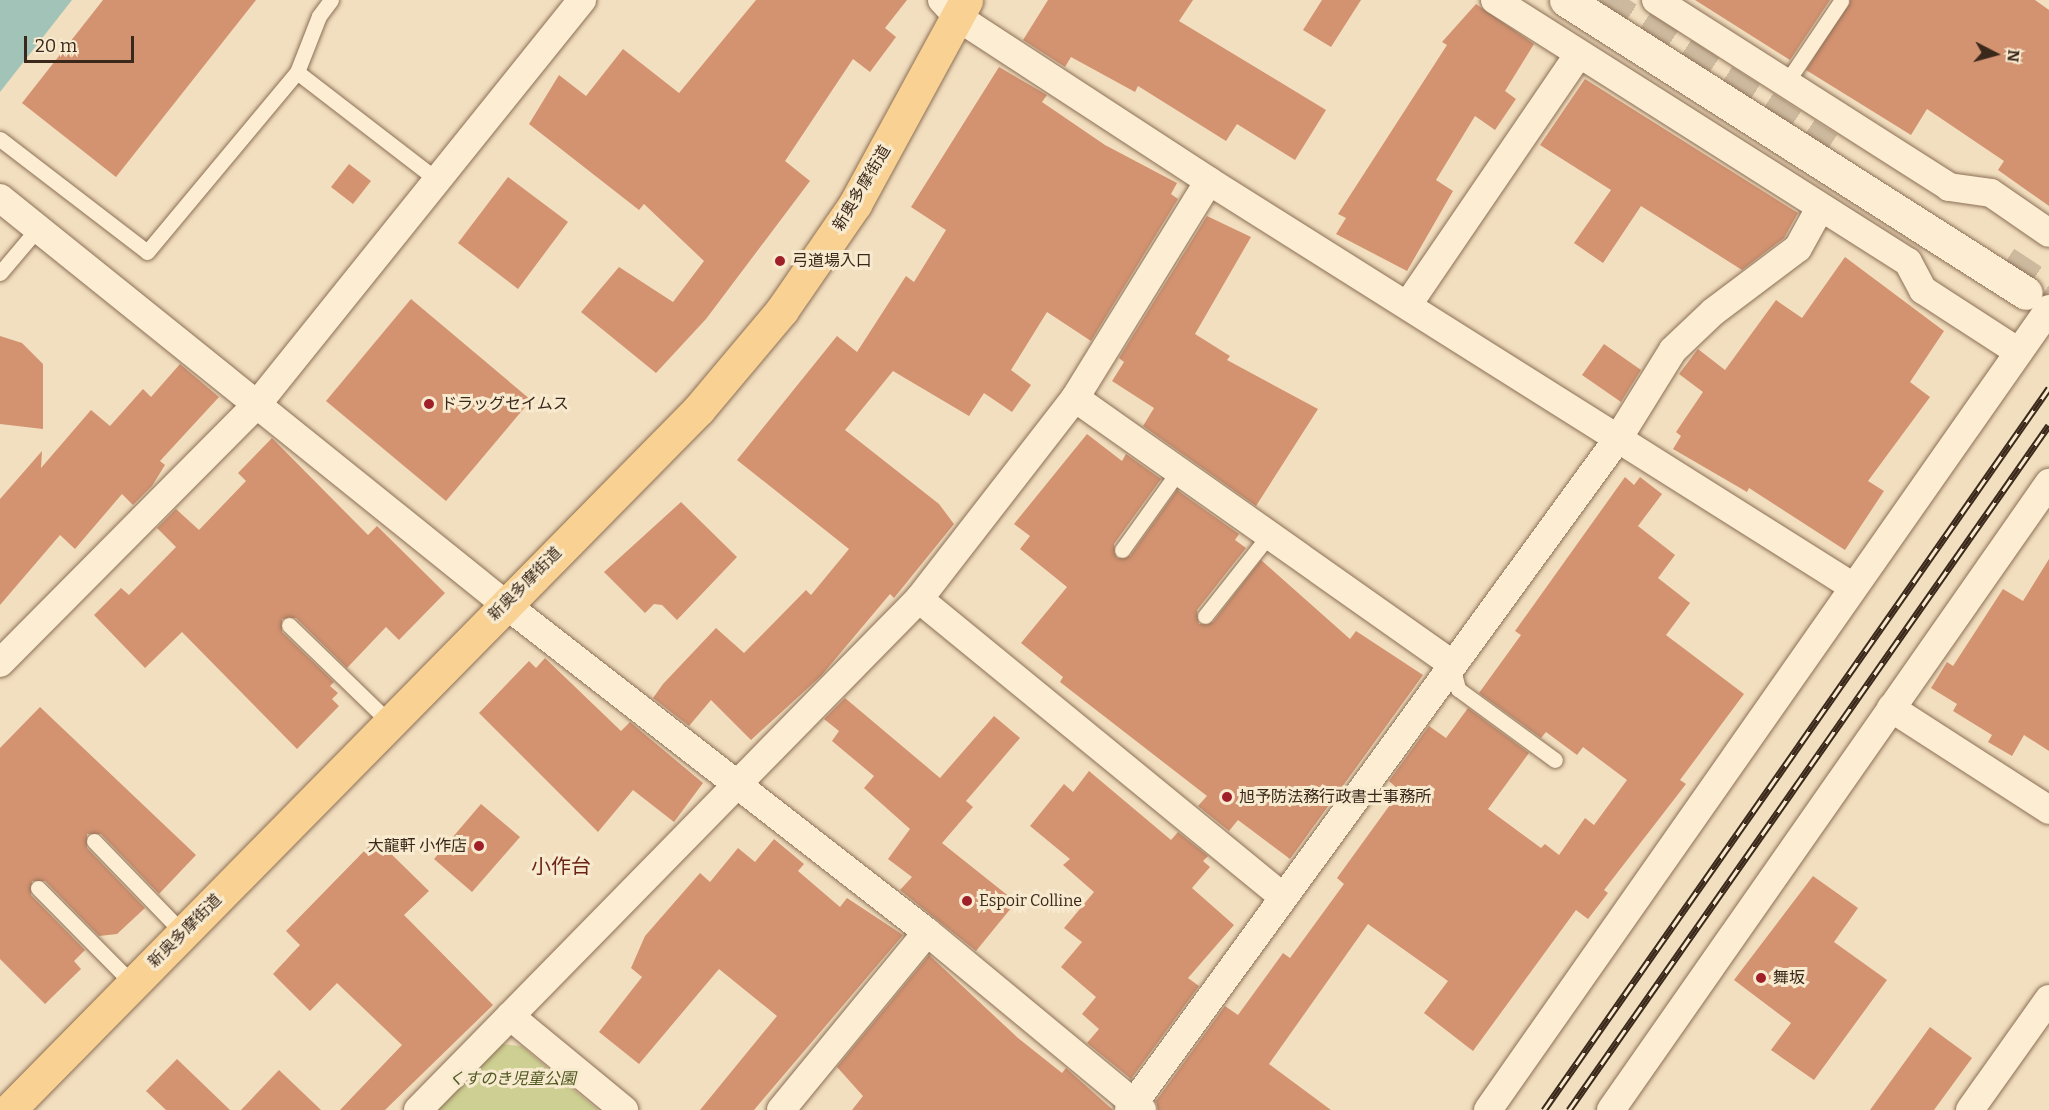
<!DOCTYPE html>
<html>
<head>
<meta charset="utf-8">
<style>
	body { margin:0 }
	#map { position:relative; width:2049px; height:1110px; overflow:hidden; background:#f2dfbf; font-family:Bitter,"Noto Sans JP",serif }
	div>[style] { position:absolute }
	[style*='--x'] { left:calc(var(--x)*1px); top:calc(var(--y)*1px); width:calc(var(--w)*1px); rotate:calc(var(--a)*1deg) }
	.green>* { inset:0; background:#cdd092 }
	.water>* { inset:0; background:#a2c3b7 }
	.building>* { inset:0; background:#d39371 }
	.highway-tunnel>* { height:33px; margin-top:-16.5px; transform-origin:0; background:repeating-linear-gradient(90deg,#cdba9e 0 33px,transparent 0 49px) }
	.roads { filter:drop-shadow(0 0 2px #8c6f56) drop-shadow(0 0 2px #8c6f56) }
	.lane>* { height:15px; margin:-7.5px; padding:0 7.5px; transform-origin:7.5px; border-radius:7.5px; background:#fcedd3 }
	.street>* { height:28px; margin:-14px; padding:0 14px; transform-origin:14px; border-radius:14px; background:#fcedd3 }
	.secondary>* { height:33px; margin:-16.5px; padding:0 16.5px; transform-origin:16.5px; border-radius:16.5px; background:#fcedd3 }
	.primary>* { height:33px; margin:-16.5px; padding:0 16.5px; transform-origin:16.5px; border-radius:16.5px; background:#f9d293 }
	.rail>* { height:7px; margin-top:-3.5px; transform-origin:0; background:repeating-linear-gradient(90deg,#f8eacf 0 14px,#3a281b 0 28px); box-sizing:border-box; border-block:2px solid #3a281b }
	.dots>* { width:16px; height:16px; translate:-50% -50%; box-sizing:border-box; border:3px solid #f8eacf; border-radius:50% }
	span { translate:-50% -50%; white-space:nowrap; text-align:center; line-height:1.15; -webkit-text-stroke:6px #f8eacf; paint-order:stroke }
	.street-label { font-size:16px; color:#3a281b }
	.poi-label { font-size:16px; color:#3a281b }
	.left { translate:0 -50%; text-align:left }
	.right { translate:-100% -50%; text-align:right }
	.park-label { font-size:16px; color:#4e5820; font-style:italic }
	.quarter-label { font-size:20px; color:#6a2317 }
	.north { position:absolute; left:1965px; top:24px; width:60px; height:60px; -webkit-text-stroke:4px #f8eacf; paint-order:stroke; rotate:96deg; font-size:16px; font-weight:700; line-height:24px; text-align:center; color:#3a281b }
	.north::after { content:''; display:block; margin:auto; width:21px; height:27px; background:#3a281b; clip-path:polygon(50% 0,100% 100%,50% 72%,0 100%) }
	.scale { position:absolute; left:24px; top:36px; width:110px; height:27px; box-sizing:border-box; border:3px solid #3a281b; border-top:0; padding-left:8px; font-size:18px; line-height:21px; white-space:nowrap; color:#3a281b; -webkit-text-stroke:4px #f8eacf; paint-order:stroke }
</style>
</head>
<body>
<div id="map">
	<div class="green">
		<div style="clip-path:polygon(502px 1044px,521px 1046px,598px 1110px,437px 1110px)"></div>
	</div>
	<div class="water">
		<div style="clip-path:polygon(0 0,72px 0,0 92px)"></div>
	</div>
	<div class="building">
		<div style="clip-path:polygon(103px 0,256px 0,116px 177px,22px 103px)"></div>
		<div style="clip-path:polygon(756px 0,907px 0,885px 28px,896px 37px,870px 72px,853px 59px,785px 161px,810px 181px,706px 319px,656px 373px,581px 312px,619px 267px,673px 302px,704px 261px,644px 204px,639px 210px,529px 124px,559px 75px,586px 96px,623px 49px,679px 93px)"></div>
		<div style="clip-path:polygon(1048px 0,1193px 0,1179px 21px,1326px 110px,1295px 160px,1237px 124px,1226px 141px,1138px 86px,1135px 92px,1071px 57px,1065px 67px,1023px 40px)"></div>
		<div style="clip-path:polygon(1322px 0,1361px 0,1331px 47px,1303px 30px)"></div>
		<div style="clip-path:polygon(1695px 0,1830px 0,1790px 60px)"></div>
		<div style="clip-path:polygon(1850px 0,2035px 0,2049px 10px,2049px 206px,1998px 170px,2004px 161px,1927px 109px,1911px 135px,1806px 70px)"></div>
		<div style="clip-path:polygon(1476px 4px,1534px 44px,1505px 91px,1516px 99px,1495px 130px,1475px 116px,1436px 180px,1453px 191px,1407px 271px,1336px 234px,1346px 218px,1338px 214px,1447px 45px,1442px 42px)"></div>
		<div style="clip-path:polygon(999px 67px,1047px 95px,1042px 102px,1105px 145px,1177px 183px,1171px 194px,1178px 199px,1091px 341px,1047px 312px,1011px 370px,1031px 385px,1012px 412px,984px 393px,969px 416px,893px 371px,845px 430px,939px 504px,954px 524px,894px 598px,890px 594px,821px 676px,751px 740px,711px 700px,689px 726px,653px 698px,663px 684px,716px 628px,744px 653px,806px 590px,811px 595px,849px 549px,737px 460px,837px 336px,857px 352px,906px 276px,914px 282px,946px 230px,911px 207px)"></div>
		<div style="clip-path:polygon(1585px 79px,1798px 213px,1784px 238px,1742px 270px,1641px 206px,1603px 263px,1574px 243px,1611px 190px,1540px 145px)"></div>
		<div style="clip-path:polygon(349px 164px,371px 181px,353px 204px,331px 187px)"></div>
		<div style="clip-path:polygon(508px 177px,568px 222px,518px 289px,458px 243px)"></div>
		<div style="clip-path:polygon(1207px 216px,1251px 237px,1195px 334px,1230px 356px,1227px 360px,1318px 409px,1256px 506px,1143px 426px,1154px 408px,1112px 381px,1124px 362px,1119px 358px)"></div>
		<div style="clip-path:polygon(1845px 257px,1944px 331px,1910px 382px,1930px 397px,1868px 481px,1884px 491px,1845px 550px,1749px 488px,1747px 492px,1673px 449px,1681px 436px,1676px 432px,1703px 392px,1679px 374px,1698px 349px,1725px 370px,1776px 300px,1802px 318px)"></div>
		<div style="clip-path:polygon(411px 299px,531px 400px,446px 501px,326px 401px)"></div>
		<div style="clip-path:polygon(0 336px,22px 343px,43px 364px,43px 429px,0 424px)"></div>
		<div style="clip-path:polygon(1604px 344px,1641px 370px,1621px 402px,1582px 375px)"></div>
		<div style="clip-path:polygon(180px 364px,219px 397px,160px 461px,165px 465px,152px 486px,133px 505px,122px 494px,75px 549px,60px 535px,0 605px,0 499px,42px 451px,41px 468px,91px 410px,110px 426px,143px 389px,151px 397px)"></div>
		<div style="clip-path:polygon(1087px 434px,1122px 461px,1126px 454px,1161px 479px,1114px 544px,1117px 558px,1130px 556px,1177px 490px,1239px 534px,1235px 540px,1246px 548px,1197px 610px,1199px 624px,1213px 622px,1261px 560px,1350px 639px,1356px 631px,1423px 675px,1290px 859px,1238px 820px,1229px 831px,1198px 806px,1207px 796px,1060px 682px,1063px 677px,1021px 643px,1067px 587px,1020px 549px,1030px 536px,1014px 524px)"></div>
		<div style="clip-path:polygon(272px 438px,368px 535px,377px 526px,445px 593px,399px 640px,386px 627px,347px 668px,296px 618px,282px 619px,282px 632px,334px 682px,330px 686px,338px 693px,332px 699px,339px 706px,297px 749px,182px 632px,145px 668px,94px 615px,121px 588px,129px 595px,176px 547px,157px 528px,176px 509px,199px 530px,246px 481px,238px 473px)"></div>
		<div style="clip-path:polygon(1625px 477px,1634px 485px,1640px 477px,1662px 494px,1638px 526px,1675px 555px,1658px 578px,1690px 603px,1666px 635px,1744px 694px,1680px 780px,1686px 784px,1604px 890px,1608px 893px,1588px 919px,1576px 910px,1473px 1051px,1424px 1013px,1448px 981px,1368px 924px,1269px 1064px,1331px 1110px,1158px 1110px,1156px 1101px,1225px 1006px,1238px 1015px,1283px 953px,1290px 958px,1344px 884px,1337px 878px,1400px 791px,1389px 781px,1429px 726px,1446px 738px,1468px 708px,1529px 753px,1488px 809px,1541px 848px,1545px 844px,1559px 855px,1585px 818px,1594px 825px,1627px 780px,1583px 747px,1577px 755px,1546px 732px,1541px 738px,1479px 693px,1521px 635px,1515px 631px)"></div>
		<div style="clip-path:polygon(681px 502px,737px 557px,677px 620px,662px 605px,654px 604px,645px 613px,604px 572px)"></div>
		<div style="clip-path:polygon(2049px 559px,2049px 751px,2024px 735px,2012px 756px,1988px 742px,1992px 735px,1953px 711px,1957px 704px,1931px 688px,1947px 662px,1953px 666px,2003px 589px,2023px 601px)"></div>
		<div style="clip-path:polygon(545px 658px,621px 731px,630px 722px,703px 783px,674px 822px,633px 790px,598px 832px,479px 713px,529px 661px,536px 668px)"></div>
		<div style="clip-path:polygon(845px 698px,940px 778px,994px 716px,1020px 738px,966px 801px,973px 807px,942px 843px,1016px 902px,976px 951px,900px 890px,912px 877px,888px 859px,910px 829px,864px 788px,874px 776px,832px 741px,839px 731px,824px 719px)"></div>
		<div style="clip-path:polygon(40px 707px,196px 855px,159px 894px,101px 834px,87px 834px,87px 848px,145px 908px,117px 934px,99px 936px,45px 881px,32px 881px,31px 895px,85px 950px,74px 961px,81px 969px,45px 1004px,0 959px,0 748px)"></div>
		<div style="clip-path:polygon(1089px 771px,1171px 840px,1178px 832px,1208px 856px,1203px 861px,1210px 867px,1192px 888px,1234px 925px,1188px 978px,1199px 986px,1131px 1079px,1087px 1043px,1099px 1029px,1082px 1014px,1096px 997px,1061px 967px,1082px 942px,1064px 928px,1094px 892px,1063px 865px,1070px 859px,1030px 826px,1064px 784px,1073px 792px)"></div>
		<div style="clip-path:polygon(481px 804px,520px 837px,472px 892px,434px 859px)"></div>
		<div style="clip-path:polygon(774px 839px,804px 864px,798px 871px,840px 907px,847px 898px,903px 935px,754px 1110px,700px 1110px,777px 1016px,719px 969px,639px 1064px,599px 1032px,642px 977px,631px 968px,645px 936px,700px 873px,710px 882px,738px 848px,755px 862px)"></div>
		<div style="clip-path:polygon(382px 845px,429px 891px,404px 915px,493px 1005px,385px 1110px,340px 1110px,402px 1045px,337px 983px,310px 1011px,273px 974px,300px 945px,286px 931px,369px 846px,376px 852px)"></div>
		<div style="clip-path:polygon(1813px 876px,1858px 908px,1834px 942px,1887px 980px,1814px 1080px,1771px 1050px,1791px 1023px,1734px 980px)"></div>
		<div style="clip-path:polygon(929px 955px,1018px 1038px,1062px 1073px,1066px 1068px,1113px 1110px,852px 1110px,863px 1096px,837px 1067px)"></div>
		<div style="clip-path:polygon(1930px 1027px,1972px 1058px,1934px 1110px,1870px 1110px)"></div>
		<div style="clip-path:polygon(177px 1059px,230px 1110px,166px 1110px,146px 1091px)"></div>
		<div style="clip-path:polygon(279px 1070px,321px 1110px,241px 1110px)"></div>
	</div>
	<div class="highway-tunnel">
		<div style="--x:1600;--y:0;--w:272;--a:33"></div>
		<div style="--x:2005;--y:262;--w:53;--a:33.4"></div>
	</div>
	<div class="roads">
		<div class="lane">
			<div style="--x:331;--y:0;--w:20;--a:127"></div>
			<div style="--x:319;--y:16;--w:60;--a:111.4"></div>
			<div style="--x:297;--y:72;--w:177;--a:37.6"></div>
			<div style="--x:1786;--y:83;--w:99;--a:-56.1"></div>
			<div style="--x:0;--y:139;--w:185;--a:37.5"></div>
			<div style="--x:147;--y:252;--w:234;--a:-50.2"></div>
			<div style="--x:0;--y:273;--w:59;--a:-49.8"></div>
			<div style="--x:1122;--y:550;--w:100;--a:-54.4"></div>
			<div style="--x:1205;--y:616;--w:103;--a:-51.7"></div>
			<div style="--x:289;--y:625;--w:141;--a:44.1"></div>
			<div style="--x:1452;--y:666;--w:24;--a:75"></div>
			<div style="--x:1458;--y:689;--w:120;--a:36.2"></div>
			<div style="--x:94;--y:841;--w:128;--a:45.9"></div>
			<div style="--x:38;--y:888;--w:135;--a:45.3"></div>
		</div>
		<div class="street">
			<div style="--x:942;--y:0;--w:25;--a:47"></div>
			<div style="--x:959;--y:18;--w:298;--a:33.1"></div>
			<div style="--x:1209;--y:181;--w:760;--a:32.21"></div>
			<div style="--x:1495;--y:0;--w:489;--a:32.4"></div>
			<div style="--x:1908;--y:262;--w:32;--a:62"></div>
			<div style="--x:1923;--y:290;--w:114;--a:32.9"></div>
			<div style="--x:1656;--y:0;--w:348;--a:32.5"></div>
			<div style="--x:1949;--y:187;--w:42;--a:8.1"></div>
			<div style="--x:1991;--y:193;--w:70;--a:34.6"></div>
			<div style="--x:0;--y:198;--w:648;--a:38.8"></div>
			<div style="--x:505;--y:604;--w:534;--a:37.86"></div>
			<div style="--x:927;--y:932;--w:279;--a:39.6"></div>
			<div style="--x:1409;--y:303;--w:300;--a:-55.7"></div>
			<div style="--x:1075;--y:398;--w:460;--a:35.2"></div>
			<div style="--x:919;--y:599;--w:468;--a:39.3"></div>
			<div style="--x:0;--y:663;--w:368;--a:-45.2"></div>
			<div style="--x:259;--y:402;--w:516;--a:-51.22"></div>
			<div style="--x:1891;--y:708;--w:188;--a:32.8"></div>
			<div style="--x:510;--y:1016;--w:148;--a:39.5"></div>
			<div style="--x:418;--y:1110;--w:716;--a:-45.57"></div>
			<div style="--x:919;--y:599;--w:254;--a:-52.2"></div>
			<div style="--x:1075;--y:398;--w:255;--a:-58.3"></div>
			<div style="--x:781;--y:1110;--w:230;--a:-50.6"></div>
			<div style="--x:1129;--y:1110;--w:832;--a:-53.94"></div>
			<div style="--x:1619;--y:437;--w:102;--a:-58.2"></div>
			<div style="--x:1673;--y:350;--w:55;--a:-43.5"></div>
			<div style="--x:1713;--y:312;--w:106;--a:-37"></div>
			<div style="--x:1798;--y:248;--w:46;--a:-61.2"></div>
			<div style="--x:1488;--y:1110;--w:978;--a:-54.99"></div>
			<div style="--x:1611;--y:1110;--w:765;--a:-55.06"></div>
			<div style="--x:1970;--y:1110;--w:136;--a:-54.6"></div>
		</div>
		<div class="secondary">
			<div style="--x:1566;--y:0;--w:545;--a:32.5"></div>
		</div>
		<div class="primary">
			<div style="--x:9;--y:1110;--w:984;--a:-45.45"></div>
			<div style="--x:699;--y:409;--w:129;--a:-50"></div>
			<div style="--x:782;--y:310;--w:129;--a:-55.4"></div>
			<div style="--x:855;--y:204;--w:232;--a:-61.4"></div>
		</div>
	</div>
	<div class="rail">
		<div style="--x:1544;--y:1110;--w:881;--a:-55.03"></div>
		<div style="--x:1569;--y:1110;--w:836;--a:-54.98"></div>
	</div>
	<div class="dots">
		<div style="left:780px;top:261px;background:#a0202a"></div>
		<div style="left:429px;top:404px;background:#a0202a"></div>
		<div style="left:1227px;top:797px;background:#a0202a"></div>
		<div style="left:479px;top:846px;background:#a0202a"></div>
		<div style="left:967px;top:901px;background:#a0202a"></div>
		<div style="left:1761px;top:978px;background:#a0202a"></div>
	</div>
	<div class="street-label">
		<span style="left:862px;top:188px;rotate:-59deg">新奥多摩街道</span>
		<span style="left:525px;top:584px;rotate:-45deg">新奥多摩街道</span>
		<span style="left:185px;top:931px;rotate:-45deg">新奥多摩街道</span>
	</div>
	<div class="poi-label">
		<span class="left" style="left:792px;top:261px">弓道場入口</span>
		<span class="left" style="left:441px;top:404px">ドラッグセイムス</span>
		<span class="left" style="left:1239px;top:797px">旭予防法務行政書士事務所</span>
		<span class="right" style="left:467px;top:846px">大龍軒 小作店</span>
		<span class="left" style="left:979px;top:901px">Espoir Colline</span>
		<span class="left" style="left:1773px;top:978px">舞坂</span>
	</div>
	<div class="park-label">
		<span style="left:512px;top:1079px">くすのき児童公園</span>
	</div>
	<div class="quarter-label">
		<span style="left:561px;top:866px">小作台</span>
	</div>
	<div class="north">N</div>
	<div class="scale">20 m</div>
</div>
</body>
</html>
